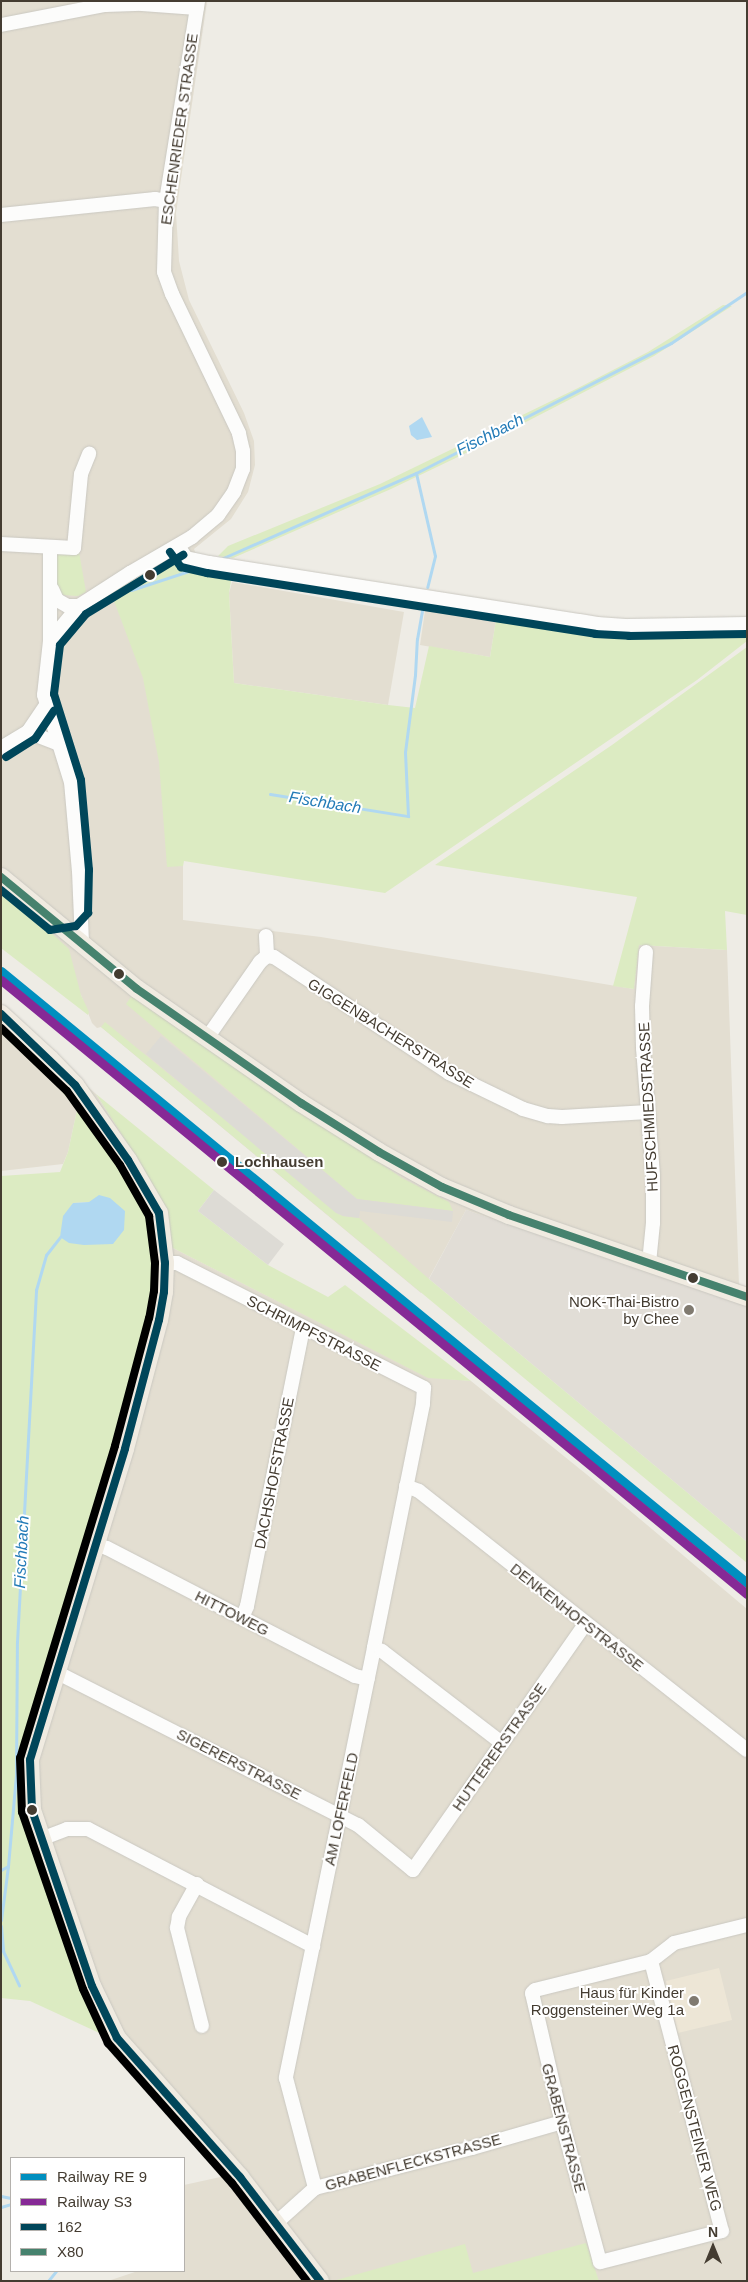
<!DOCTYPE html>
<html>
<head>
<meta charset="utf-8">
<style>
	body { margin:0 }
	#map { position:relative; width:748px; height:2282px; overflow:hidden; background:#eeece5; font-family:Arial,sans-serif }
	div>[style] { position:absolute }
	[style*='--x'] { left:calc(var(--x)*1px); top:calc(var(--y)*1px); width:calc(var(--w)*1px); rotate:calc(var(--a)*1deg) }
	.residential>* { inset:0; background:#e3ded1 }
	.industrial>* { inset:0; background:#e1ddd6 }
	.education>* { inset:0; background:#ede6d6 }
	.green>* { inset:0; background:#dcebc2 }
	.parking>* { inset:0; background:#dddbd5 }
	.water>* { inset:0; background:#b0d8f1 }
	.stream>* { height:3px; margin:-1.5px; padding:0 1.5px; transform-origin:1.5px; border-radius:1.5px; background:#b0d8f1 }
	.roads { filter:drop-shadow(0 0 1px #cac8c1) drop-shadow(0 0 1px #cac8c1) }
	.minor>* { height:14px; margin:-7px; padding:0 7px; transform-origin:7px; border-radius:7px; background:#fcfcfb }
	.major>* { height:18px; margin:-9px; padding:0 9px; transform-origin:9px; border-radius:9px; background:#f0ebe1 }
	.bus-1>* { height:8px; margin:-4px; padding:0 4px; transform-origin:4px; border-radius:4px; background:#00465a }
	.bus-2>* { height:8px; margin:-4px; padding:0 4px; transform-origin:4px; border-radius:4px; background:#46826e }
	.bus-3>* { height:8px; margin:-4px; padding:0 4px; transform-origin:4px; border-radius:4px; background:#000 }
	.bus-4>* { height:8px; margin:-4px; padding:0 4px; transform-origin:4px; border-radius:4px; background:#00465a }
	.rail-1>* { height:9px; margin:-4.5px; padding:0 4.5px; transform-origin:4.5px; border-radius:4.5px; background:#008fbf }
	.rail-2>* { height:9px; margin:-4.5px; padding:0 4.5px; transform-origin:4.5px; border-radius:4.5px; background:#862996 }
	.dots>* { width:14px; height:14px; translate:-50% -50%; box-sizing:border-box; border:2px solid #fff; border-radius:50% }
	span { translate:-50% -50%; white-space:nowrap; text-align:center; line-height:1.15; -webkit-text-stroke:4px #fff; paint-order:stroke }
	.street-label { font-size:15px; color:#443c31 }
	.stop-label { font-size:15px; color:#443c31; font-weight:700 }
	.left { translate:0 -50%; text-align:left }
	.poi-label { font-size:15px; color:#443c31 }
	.right { translate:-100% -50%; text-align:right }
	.water-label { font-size:16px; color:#237bb7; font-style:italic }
	.frame { position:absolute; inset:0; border:2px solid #443c31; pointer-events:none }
	.legend { position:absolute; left:10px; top:2157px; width:175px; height:115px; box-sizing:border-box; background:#fff; border:1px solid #b4b1ad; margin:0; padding:6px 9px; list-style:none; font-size:15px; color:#443c31 }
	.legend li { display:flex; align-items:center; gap:10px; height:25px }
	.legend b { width:25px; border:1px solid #b4b1ad }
	.north { position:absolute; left:688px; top:2222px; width:50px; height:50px; -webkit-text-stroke:4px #fff; paint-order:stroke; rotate:0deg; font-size:14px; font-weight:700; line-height:20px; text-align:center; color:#443c31 }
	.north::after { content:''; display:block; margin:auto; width:18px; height:22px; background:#443c31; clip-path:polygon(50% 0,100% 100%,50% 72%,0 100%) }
</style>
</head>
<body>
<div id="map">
	<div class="residential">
		<div style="clip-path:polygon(1px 1px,207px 1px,176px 213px,179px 261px,189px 300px,244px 413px,254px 441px,255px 465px,248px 492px,231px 519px,194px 549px,202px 571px,211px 572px,173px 684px,183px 866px,183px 920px,321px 937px,634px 989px,638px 945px,727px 950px,739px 1285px,730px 1301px,466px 1210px,421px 1293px,101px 1027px,97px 1028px,92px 1023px,81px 995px,1px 888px)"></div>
		<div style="clip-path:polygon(232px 582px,404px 612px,388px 705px,234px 683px,229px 593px)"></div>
		<div style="clip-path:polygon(426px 604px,497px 614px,490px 657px,420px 645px)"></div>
		<div style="clip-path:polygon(1px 1010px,96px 1094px,143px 1168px,126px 1172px,82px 1103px,54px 1082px,77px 1110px,68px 1152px,63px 1164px,1px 1171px)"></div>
		<div style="clip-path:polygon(171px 1247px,428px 1377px,471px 1381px,596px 1482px,747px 1609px,747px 2281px,108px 2281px,138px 2271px,184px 2271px,184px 2185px,225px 2176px,108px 2037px,23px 1802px,20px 1755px,67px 1619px,158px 1272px)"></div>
	</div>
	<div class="industrial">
		<div style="clip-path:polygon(466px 1210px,747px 1306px,747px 1542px,429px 1279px)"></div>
	</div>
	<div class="education">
		<div style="clip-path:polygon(719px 1968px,732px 2020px,678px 2033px,666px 1981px)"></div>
	</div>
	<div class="green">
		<div style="clip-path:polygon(723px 305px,732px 306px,654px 356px,462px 455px,391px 489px,233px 558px,218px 556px,228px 546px,380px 484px,578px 388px,648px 352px)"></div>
		<div style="clip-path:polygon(54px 551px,79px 552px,86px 592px,78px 596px,63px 595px,56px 589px)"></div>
		<div style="clip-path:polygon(172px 559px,202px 571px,232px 576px,229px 593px,234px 683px,388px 705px,415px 708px,429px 646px,490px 657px,496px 620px,611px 636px,747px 631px,747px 641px,697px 680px,385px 893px,184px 861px,183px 866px,167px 867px,159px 762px,143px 678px,111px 593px)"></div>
		<div style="clip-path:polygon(747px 647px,747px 915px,725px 911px,727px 950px,639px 945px,634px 989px,613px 986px,637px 897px,435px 865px,612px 745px)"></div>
		<div style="clip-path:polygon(1px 888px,69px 949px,81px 995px,89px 1012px,88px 1015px,1px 948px)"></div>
		<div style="clip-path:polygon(135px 996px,402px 1178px,449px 1202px,453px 1211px,357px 1199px,126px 1004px,131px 997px)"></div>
		<div style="clip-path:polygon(105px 1022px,343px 1216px,359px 1218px,429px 1279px,747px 1542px,747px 1563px,101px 1027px)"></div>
		<div style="clip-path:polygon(evenodd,57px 1073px,82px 1103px,151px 1213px,159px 1272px,67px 1619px,20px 1755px,23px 1802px,108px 2037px,30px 2001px,1px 1998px,1px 1176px,60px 1172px,68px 1152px,77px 1110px,54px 1082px,57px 1073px,89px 1202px,60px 1237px,73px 1203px,89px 1202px)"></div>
		<div style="clip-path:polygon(96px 1094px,214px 1190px,198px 1211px,268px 1265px,328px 1297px,345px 1285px,471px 1381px,428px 1378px,171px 1247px,162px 1211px,143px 1168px)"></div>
		<div style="clip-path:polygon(586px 2243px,599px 2281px,333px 2281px,465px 2244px,473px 2273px)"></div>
	</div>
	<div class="parking">
		<div style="clip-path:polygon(161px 1036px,357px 1199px,453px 1211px,452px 1222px,360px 1211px,359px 1218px,343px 1216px,336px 1213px,146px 1054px)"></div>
		<div style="clip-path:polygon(214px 1190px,284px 1244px,268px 1265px,198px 1211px)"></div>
	</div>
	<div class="water">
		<div style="clip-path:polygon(422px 417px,432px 437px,417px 440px,411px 435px,409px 426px)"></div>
		<div style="clip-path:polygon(99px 1195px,110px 1198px,125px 1211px,124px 1230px,113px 1244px,84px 1245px,69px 1243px,60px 1237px,63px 1216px,73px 1203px,89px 1202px)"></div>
	</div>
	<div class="stream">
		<div style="--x:416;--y:473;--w:85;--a:77.1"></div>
		<div style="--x:435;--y:556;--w:32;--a:104"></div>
		<div style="--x:223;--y:558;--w:211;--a:-23.8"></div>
		<div style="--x:416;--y:473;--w:286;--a:-27"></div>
		<div style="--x:671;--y:343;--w:92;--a:-33.9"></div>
		<div style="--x:131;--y:590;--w:71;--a:-18.2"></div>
		<div style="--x:270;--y:794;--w:140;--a:9.1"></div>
		<div style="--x:408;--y:816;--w:64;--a:-92.7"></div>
		<div style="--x:405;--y:752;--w:78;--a:-82.6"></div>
		<div style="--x:415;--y:675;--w:36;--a:-87"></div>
		<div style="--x:417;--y:639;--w:35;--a:-80"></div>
		<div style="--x:1;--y:1870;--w:8;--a:-30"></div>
		<div style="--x:8;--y:1866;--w:91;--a:-85"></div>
		<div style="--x:16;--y:1775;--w:133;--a:-89.6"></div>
		<div style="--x:17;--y:1642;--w:353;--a:-86.9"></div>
		<div style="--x:36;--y:1290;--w:36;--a:-74"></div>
		<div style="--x:46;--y:1255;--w:23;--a:-52"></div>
		<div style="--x:1;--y:1920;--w:54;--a:-82.6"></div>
		<div style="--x:1;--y:1926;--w:25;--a:85"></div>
		<div style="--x:3;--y:1951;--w:38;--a:65"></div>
		<div style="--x:1;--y:2196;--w:10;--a:11"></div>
		<div style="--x:1;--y:2207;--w:10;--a:-17"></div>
		<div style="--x:48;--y:2281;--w:13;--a:-51"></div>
	</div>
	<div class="roads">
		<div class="minor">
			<div style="--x:1;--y:25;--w:106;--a:-10.9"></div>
			<div style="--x:105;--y:5;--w:37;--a:-2"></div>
			<div style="--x:142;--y:4;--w:55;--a:4.2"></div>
			<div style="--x:1;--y:215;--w:155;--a:-5.9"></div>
			<div style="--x:155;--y:199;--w:11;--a:10"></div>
			<div style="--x:1;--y:544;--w:73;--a:3.1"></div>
			<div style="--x:74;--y:548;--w:74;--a:-84.6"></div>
			<div style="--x:81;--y:474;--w:22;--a:-68"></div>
			<div style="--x:178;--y:546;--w:14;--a:56"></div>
			<div style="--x:186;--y:558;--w:24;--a:12"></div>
			<div style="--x:209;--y:563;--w:393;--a:8.9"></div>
			<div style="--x:597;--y:624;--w:32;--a:4"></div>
			<div style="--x:629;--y:626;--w:118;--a:-1"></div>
			<div style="--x:50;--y:548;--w:93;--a:90"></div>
			<div style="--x:50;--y:641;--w:54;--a:96.3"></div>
			<div style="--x:44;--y:695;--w:91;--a:72.8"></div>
			<div style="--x:71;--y:782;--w:89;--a:84.9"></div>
			<div style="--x:79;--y:871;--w:73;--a:87.6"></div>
			<div style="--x:52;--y:589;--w:12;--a:66"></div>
			<div style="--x:57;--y:600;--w:13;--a:29"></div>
			<div style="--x:68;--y:606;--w:11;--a:0"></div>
			<div style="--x:50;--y:641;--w:45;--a:-50.4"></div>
			<div style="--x:79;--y:606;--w:61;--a:-32.9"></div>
			<div style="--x:130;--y:573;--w:72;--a:-30.1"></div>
			<div style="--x:192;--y:537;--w:34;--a:-40"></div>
			<div style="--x:218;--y:515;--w:28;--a:-55"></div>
			<div style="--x:234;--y:492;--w:25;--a:-69"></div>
			<div style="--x:243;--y:469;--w:18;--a:-90"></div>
			<div style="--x:243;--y:451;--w:18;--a:-103"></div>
			<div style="--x:239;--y:433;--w:154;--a:-115.7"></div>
			<div style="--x:172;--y:294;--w:23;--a:-110"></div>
			<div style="--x:164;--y:272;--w:71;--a:-88.4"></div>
			<div style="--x:166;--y:201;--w:203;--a:-80.9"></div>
			<div style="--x:28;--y:732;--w:34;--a:21"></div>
			<div style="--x:1;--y:748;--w:31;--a:-31"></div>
			<div style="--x:28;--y:732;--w:32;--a:-56"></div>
			<div style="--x:266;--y:936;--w:20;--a:87"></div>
			<div style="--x:646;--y:952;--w:54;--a:94.2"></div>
			<div style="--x:642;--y:1006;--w:42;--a:88.6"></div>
			<div style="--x:643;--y:1048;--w:127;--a:85.5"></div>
			<div style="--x:653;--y:1175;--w:48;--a:90"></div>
			<div style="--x:653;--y:1223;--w:40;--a:95.7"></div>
			<div style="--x:207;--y:1038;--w:93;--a:-55.1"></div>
			<div style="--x:260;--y:962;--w:9;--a:-41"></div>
			<div style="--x:267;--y:956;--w:7;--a:8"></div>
			<div style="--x:274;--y:957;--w:210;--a:33.5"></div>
			<div style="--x:449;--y:1073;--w:82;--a:25.9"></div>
			<div style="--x:523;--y:1109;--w:26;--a:16"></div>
			<div style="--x:548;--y:1116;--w:14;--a:4"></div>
			<div style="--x:562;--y:1117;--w:86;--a:-3.3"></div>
			<div style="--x:165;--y:1263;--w:12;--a:0"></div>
			<div style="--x:177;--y:1263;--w:277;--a:26.8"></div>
			<div style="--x:424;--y:1388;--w:16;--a:94"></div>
			<div style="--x:423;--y:1404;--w:249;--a:101.4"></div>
			<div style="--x:374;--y:1648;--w:439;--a:101.6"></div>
			<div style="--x:286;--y:2078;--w:114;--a:75.2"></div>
			<div style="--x:406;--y:1486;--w:14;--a:21"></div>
			<div style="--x:419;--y:1491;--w:418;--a:38.3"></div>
			<div style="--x:97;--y:1545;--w:10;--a:17"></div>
			<div style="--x:107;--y:1548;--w:279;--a:27.3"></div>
			<div style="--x:355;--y:1676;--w:13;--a:13"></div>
			<div style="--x:242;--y:1618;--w:13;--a:-67"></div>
			<div style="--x:247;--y:1606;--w:284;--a:-78.6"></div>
			<div style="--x:374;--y:1648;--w:9;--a:21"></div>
			<div style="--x:382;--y:1651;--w:151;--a:37.5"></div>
			<div style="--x:56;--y:1672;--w:339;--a:26.9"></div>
			<div style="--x:358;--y:1825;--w:71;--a:39.3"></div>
			<div style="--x:413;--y:1870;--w:300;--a:-55"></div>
			<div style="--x:41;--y:1839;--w:28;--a:-21"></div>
			<div style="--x:67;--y:1829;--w:21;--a:0"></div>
			<div style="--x:88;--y:1829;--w:254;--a:27.5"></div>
			<div style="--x:197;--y:1884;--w:38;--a:119"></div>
			<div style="--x:179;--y:1917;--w:11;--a:100"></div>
			<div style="--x:177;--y:1928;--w:101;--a:75.7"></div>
			<div style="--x:651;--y:1961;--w:279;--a:75.3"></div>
			<div style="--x:722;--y:2231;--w:126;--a:165.7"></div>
			<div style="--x:600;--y:2262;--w:145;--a:-105.2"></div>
			<div style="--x:562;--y:2122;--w:132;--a:-103.1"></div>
			<div style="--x:532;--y:1993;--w:4;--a:-45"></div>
			<div style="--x:535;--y:1990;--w:120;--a:-14"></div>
			<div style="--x:651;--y:1961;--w:29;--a:-38"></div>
			<div style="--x:674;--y:1943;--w:75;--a:-13.9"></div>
			<div style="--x:276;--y:2223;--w:52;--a:-41.9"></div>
			<div style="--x:315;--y:2188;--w:162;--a:-14.3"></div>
			<div style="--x:472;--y:2148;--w:94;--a:-16.1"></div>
		</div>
		<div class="major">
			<div style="--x:1;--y:877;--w:176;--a:39.5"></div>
			<div style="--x:137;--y:989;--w:200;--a:34.8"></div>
			<div style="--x:301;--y:1103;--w:92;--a:32.1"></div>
			<div style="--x:379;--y:1152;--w:72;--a:29.1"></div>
			<div style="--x:442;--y:1187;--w:73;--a:22.7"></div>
			<div style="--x:509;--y:1215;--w:252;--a:19"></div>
			<div style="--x:1;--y:1014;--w:67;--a:42.6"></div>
			<div style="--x:50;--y:1059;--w:36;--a:46"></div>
			<div style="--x:75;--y:1085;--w:92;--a:54.8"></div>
			<div style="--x:128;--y:1160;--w:61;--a:59.7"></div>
			<div style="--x:159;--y:1213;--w:50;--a:83.2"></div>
			<div style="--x:165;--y:1263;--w:29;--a:92"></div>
			<div style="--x:164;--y:1292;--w:28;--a:100"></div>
			<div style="--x:159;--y:1320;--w:133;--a:104.8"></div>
			<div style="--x:125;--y:1449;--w:325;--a:107"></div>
			<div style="--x:30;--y:1760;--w:50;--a:87.7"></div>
			<div style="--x:32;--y:1810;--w:186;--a:71.2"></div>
			<div style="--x:92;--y:1986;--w:58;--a:64.3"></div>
			<div style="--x:117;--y:2038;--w:186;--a:48.5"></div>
			<div style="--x:240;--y:2177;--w:131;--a:52.4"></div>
		</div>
	</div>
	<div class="bus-1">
		<div style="--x:1;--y:1014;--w:103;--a:43.8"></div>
		<div style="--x:75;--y:1085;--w:92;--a:54.8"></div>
		<div style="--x:128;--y:1160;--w:61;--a:59.7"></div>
		<div style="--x:159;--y:1213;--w:50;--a:83.2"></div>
		<div style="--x:165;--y:1263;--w:29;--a:92"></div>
		<div style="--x:164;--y:1292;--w:28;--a:100"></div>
		<div style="--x:159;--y:1320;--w:133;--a:104.8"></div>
		<div style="--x:125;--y:1449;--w:325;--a:107"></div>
		<div style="--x:30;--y:1760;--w:50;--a:87.7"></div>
		<div style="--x:32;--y:1810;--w:186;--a:71.2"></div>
		<div style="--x:92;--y:1986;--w:58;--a:64.3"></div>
		<div style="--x:117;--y:2038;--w:186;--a:48.5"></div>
		<div style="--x:240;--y:2177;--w:131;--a:52.4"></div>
	</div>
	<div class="bus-2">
		<div style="--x:1;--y:877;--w:176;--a:39.5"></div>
		<div style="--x:137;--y:989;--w:200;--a:34.8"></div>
		<div style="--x:301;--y:1103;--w:92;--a:32.1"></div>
		<div style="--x:379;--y:1152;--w:72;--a:29.1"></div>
		<div style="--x:442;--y:1187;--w:73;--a:22.7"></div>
		<div style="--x:509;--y:1215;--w:252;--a:19"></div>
	</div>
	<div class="bus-3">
		<div style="--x:1;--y:1028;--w:91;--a:43.7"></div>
		<div style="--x:67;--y:1091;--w:91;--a:54.4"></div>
		<div style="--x:120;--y:1165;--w:59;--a:60.4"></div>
		<div style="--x:149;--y:1216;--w:47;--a:82.7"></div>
		<div style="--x:155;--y:1263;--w:28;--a:92"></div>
		<div style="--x:154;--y:1291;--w:27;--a:100"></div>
		<div style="--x:149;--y:1318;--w:132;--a:104.9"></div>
		<div style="--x:115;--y:1446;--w:326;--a:106.9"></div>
		<div style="--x:20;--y:1758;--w:54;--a:87.9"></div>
		<div style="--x:22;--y:1812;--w:187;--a:71"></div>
		<div style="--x:83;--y:1989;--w:60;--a:65.2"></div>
		<div style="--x:108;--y:2043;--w:187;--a:48.5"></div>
		<div style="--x:232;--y:2183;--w:123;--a:52.6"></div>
	</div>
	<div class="bus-4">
		<div style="--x:170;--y:552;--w:19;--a:54"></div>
		<div style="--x:181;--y:567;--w:27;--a:13"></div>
		<div style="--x:207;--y:573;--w:393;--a:8.9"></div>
		<div style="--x:595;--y:634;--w:34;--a:3"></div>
		<div style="--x:629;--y:636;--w:118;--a:-1"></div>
		<div style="--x:6;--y:757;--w:34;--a:-32"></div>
		<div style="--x:35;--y:739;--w:34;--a:-56"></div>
		<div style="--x:1;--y:890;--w:63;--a:39.2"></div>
		<div style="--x:50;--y:930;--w:26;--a:-9"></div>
		<div style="--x:76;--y:926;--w:18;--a:-47"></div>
		<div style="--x:88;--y:913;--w:43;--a:-88.7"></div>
		<div style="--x:89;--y:870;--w:90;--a:-95.1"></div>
		<div style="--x:81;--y:780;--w:90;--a:-107.4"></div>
		<div style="--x:54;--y:694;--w:49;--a:-83"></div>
		<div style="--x:60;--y:645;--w:40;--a:-50"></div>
		<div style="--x:86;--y:614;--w:114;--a:-31.3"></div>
	</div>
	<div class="rail-1">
		<div style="--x:1;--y:971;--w:965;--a:39.36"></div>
	</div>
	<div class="rail-2">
		<div style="--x:1;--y:980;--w:966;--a:39.46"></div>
	</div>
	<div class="dots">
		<div style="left:150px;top:575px;background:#443c31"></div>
		<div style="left:119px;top:974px;background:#443c31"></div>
		<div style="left:222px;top:1162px;background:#443c31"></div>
		<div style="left:693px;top:1278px;background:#443c31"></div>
		<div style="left:689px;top:1310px;background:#807a70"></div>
		<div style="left:32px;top:1810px;background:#443c31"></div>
		<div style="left:694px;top:2001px;background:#807a70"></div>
	</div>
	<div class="street-label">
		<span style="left:179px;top:129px;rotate:-82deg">ESCHENRIEDER STRASSE</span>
		<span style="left:391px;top:1033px;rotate:32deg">GIGGENBACHERSTRASSE</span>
		<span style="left:648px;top:1107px;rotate:-93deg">HUFSCHMIEDSTRASSE</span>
		<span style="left:314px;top:1333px;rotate:27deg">SCHRIMPFSTRASSE</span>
		<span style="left:274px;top:1473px;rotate:-79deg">DACHSHOFSTRASSE</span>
		<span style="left:232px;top:1613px;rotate:27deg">HITTOWEG</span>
		<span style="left:577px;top:1617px;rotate:38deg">DENKENHOFSTRASSE</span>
		<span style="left:499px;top:1747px;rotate:-55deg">HUTTERERSTRASSE</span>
		<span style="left:239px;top:1764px;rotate:27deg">SIGERERSTRASSE</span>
		<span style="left:341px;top:1809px;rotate:-78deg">AM LOFERFELD</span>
		<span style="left:564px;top:2128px;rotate:75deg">GRABENSTRASSE</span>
		<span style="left:695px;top:2128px;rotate:75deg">ROGGENSTEINER WEG</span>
		<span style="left:413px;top:2162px;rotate:-15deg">GRABENFLECKSTRASSE</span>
	</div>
	<div class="stop-label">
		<span class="left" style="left:235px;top:1162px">Lochhausen</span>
	</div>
	<div class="poi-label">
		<span class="right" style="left:679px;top:1310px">NOK-Thai-Bistro<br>by Chee</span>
		<span class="right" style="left:684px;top:2001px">Haus für Kinder<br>Roggensteiner Weg 1a</span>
	</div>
	<div class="water-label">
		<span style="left:490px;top:435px;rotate:-27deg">Fischbach</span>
		<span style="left:325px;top:803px;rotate:9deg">Fischbach</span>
		<span style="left:22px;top:1552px;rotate:-87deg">Fischbach</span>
	</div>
	<div class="frame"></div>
	<ul class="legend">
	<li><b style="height:6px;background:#008fbf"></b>Railway RE 9</li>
	<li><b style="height:6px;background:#862996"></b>Railway S3</li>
	<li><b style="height:6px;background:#00465a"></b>162</li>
	<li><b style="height:6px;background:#46826e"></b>X80</li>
	</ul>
	<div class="north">N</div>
</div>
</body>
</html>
